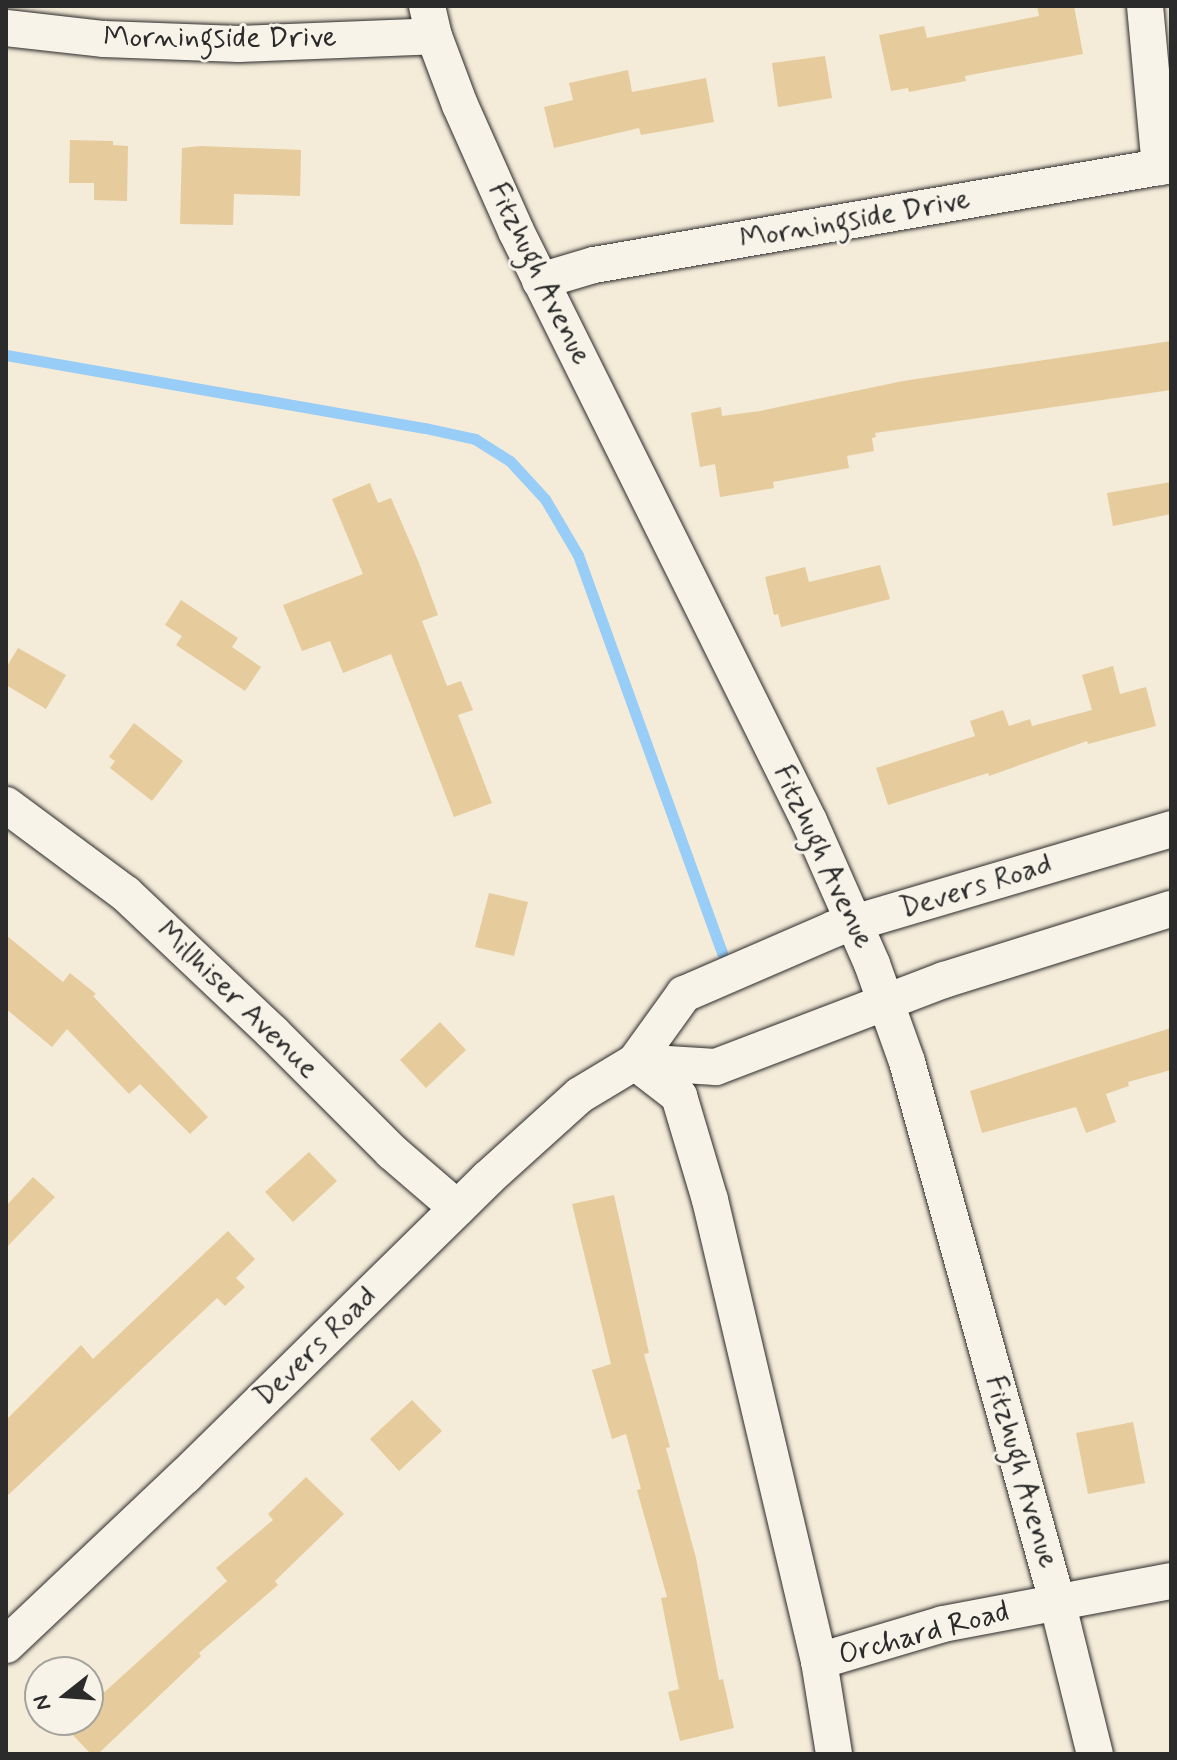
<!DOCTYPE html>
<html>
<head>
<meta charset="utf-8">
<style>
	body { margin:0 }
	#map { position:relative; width:1177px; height:1760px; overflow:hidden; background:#f4ebd9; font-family:Mynerve,sans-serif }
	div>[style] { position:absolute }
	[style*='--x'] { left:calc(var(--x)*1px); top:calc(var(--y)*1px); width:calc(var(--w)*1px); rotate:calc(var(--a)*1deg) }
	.stream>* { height:11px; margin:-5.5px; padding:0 5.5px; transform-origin:5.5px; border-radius:5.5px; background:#97cdf6 }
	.building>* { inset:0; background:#e6cc9c }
	.roads { filter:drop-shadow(0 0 2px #2b2b2b) drop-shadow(0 0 2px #2b2b2b) }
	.minor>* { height:36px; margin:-18px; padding:0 18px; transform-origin:18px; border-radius:18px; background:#f7f3e8 }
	span { translate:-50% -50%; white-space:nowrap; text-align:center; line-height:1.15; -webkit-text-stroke:6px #f7f3e8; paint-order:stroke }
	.street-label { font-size:30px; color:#2b2b2b }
	.frame { position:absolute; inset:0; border:8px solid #2b2b2b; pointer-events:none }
	.north { position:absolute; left:24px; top:1656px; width:80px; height:80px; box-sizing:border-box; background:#f7f3e8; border:2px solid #a5a39c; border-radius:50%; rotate:253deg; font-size:22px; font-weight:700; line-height:32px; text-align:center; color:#2b2b2b }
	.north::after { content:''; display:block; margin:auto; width:28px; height:36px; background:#2b2b2b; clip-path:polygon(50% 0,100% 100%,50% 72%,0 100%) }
</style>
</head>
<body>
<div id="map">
	<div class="stream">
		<div style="--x:6;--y:355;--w:425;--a:9.9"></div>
		<div style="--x:425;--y:428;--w:51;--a:12.4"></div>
		<div style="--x:475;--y:439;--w:41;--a:32.2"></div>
		<div style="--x:510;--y:461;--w:52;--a:47.4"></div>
		<div style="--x:545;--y:499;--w:65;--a:59.5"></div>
		<div style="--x:578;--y:555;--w:423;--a:70.1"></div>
	</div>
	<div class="building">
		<div style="clip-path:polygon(1037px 6px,1074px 6px,1083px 54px,965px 76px,966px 81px,909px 92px,908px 88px,891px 91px,879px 35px,924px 26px,927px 38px,1039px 16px)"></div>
		<div style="clip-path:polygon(825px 56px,832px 98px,778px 107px,772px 63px)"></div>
		<div style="clip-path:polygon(628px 70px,632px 92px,706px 78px,714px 122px,641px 135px,639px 128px,554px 148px,544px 107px,573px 100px,569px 83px)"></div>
		<div style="clip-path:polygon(70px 140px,113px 141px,113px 145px,128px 146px,127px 201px,94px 200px,94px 183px,69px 183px)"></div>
		<div style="clip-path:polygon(201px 146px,301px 150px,300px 196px,234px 194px,233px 225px,180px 224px,182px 148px)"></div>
		<div style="clip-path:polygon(1171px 341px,1171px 390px,875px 433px,876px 437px,872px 438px,874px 451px,847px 456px,849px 468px,773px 482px,774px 488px,720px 497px,715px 464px,700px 467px,691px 413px,721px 407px,722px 416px,760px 411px,903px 381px)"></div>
		<div style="clip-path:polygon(1171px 482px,1171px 514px,1113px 526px,1107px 493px)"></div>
		<div style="clip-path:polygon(370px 483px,378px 503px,391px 498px,419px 563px,438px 615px,422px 621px,447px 686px,461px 681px,473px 710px,458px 715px,492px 803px,454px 817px,391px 654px,343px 673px,330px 641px,302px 651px,283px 605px,363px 574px,332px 499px)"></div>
		<div style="clip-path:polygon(880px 565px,890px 599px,781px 627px,778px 614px,774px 615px,765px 577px,805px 567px,809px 582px)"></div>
		<div style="clip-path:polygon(181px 600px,238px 638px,232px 647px,261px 667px,245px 691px,176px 645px,182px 636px,165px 625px)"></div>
		<div style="clip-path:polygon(18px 648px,66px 675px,46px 709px,6px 685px,6px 668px)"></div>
		<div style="clip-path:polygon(1113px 666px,1120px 694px,1146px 687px,1156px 726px,1088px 744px,1087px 741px,989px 776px,988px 773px,888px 805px,876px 768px,975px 736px,970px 721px,1003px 710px,1009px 726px,1030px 719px,1032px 726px,1092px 710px,1082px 675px)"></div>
		<div style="clip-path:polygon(134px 723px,183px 761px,152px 801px,110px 768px,115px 761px,109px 757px)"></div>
		<div style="clip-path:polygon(489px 893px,528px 902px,514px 956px,475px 947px)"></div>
		<div style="clip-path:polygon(6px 935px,63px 982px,70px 973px,96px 994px,93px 996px,208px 1117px,190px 1134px,140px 1084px,129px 1094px,67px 1029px,52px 1047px,6px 1009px)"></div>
		<div style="clip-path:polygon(440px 1022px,466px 1050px,426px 1088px,400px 1060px)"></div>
		<div style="clip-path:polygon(1171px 1028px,1171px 1070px,1128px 1082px,1129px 1086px,1106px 1094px,1116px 1122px,1086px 1133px,1076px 1107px,982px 1133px,970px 1091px)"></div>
		<div style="clip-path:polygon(309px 1152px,337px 1181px,293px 1222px,265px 1192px)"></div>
		<div style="clip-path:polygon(33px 1177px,55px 1197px,6px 1248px,6px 1206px)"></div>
		<div style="clip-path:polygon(614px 1195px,649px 1353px,644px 1354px,670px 1447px,666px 1448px,696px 1558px,719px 1680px,723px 1679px,734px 1728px,680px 1741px,668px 1692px,679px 1689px,661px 1598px,667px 1597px,637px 1490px,641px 1489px,626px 1434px,612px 1439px,592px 1370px,611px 1364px,572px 1204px)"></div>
		<div style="clip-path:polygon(228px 1231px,255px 1259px,236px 1278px,245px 1287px,225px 1306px,217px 1298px,6px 1497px,6px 1420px,81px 1345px,93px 1359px)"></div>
		<div style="clip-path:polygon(412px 1400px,442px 1431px,399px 1471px,370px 1439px)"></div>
		<div style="clip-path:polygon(1133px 1422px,1145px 1483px,1088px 1494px,1076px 1433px)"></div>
		<div style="clip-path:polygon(306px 1477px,344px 1514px,275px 1581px,278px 1585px,199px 1653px,201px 1656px,98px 1754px,91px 1754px,67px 1729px,77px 1720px,88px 1720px,88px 1707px,227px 1581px,216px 1568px,273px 1520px,268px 1514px)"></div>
	</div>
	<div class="roads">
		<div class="minor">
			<div style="--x:427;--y:6;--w:31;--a:77"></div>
			<div style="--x:434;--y:36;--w:74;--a:69.4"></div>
			<div style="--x:460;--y:105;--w:138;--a:66"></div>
			<div style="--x:516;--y:231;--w:659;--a:63.59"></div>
			<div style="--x:809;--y:821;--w:156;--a:66.2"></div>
			<div style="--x:872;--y:964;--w:104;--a:70.3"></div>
			<div style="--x:907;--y:1062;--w:559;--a:74.45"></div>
			<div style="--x:1057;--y:1601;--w:158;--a:76.1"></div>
			<div style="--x:1145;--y:6;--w:162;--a:84.7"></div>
			<div style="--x:6;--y:28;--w:99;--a:6.4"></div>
			<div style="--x:104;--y:39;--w:135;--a:2.1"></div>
			<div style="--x:239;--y:44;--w:195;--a:-2.3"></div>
			<div style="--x:540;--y:281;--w:56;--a:-16.5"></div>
			<div style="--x:594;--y:265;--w:586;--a:-9.83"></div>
			<div style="--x:6;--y:805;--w:149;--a:36.6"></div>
			<div style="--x:126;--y:894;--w:202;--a:43.4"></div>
			<div style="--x:273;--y:1033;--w:168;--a:45"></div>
			<div style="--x:392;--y:1152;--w:86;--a:40.7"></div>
			<div style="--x:635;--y:1062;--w:56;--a:37.7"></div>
			<div style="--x:679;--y:1096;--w:109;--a:73.4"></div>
			<div style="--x:710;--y:1200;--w:474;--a:76.7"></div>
			<div style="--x:819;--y:1661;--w:94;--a:80.8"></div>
			<div style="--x:635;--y:1062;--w:81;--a:3.5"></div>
			<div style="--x:716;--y:1067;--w:244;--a:-20.9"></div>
			<div style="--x:944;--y:980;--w:238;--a:-17.4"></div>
			<div style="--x:6;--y:1645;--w:246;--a:-43.4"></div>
			<div style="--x:185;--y:1476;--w:424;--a:-44.5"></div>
			<div style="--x:487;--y:1179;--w:125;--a:-42.1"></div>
			<div style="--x:580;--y:1095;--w:64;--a:-31"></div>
			<div style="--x:635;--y:1062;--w:84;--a:-54.2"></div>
			<div style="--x:684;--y:994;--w:163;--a:-23.4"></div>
			<div style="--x:834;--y:929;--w:352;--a:-16.5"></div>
			<div style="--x:819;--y:1661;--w:129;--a:-16.6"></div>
			<div style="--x:943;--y:1624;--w:232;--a:-10.7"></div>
		</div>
	</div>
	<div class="street-label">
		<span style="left:220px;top:38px">Morningside Drive</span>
		<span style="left:855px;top:220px;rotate:-10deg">Morningside Drive</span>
		<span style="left:539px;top:274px;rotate:64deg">Fitzhugh Avenue</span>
		<span style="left:823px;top:857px;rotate:65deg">Fitzhugh Avenue</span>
		<span style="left:976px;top:887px;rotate:-17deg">Devers Road</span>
		<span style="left:237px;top:1000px;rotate:44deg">Millhiser Avenue</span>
		<span style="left:316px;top:1347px;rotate:-44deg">Devers Road</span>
		<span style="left:1021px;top:1472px;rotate:74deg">Fitzhugh Avenue</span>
		<span style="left:924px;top:1634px;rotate:-15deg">Orchard Road</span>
	</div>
	<div class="frame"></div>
	<div class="north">N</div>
</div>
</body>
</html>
